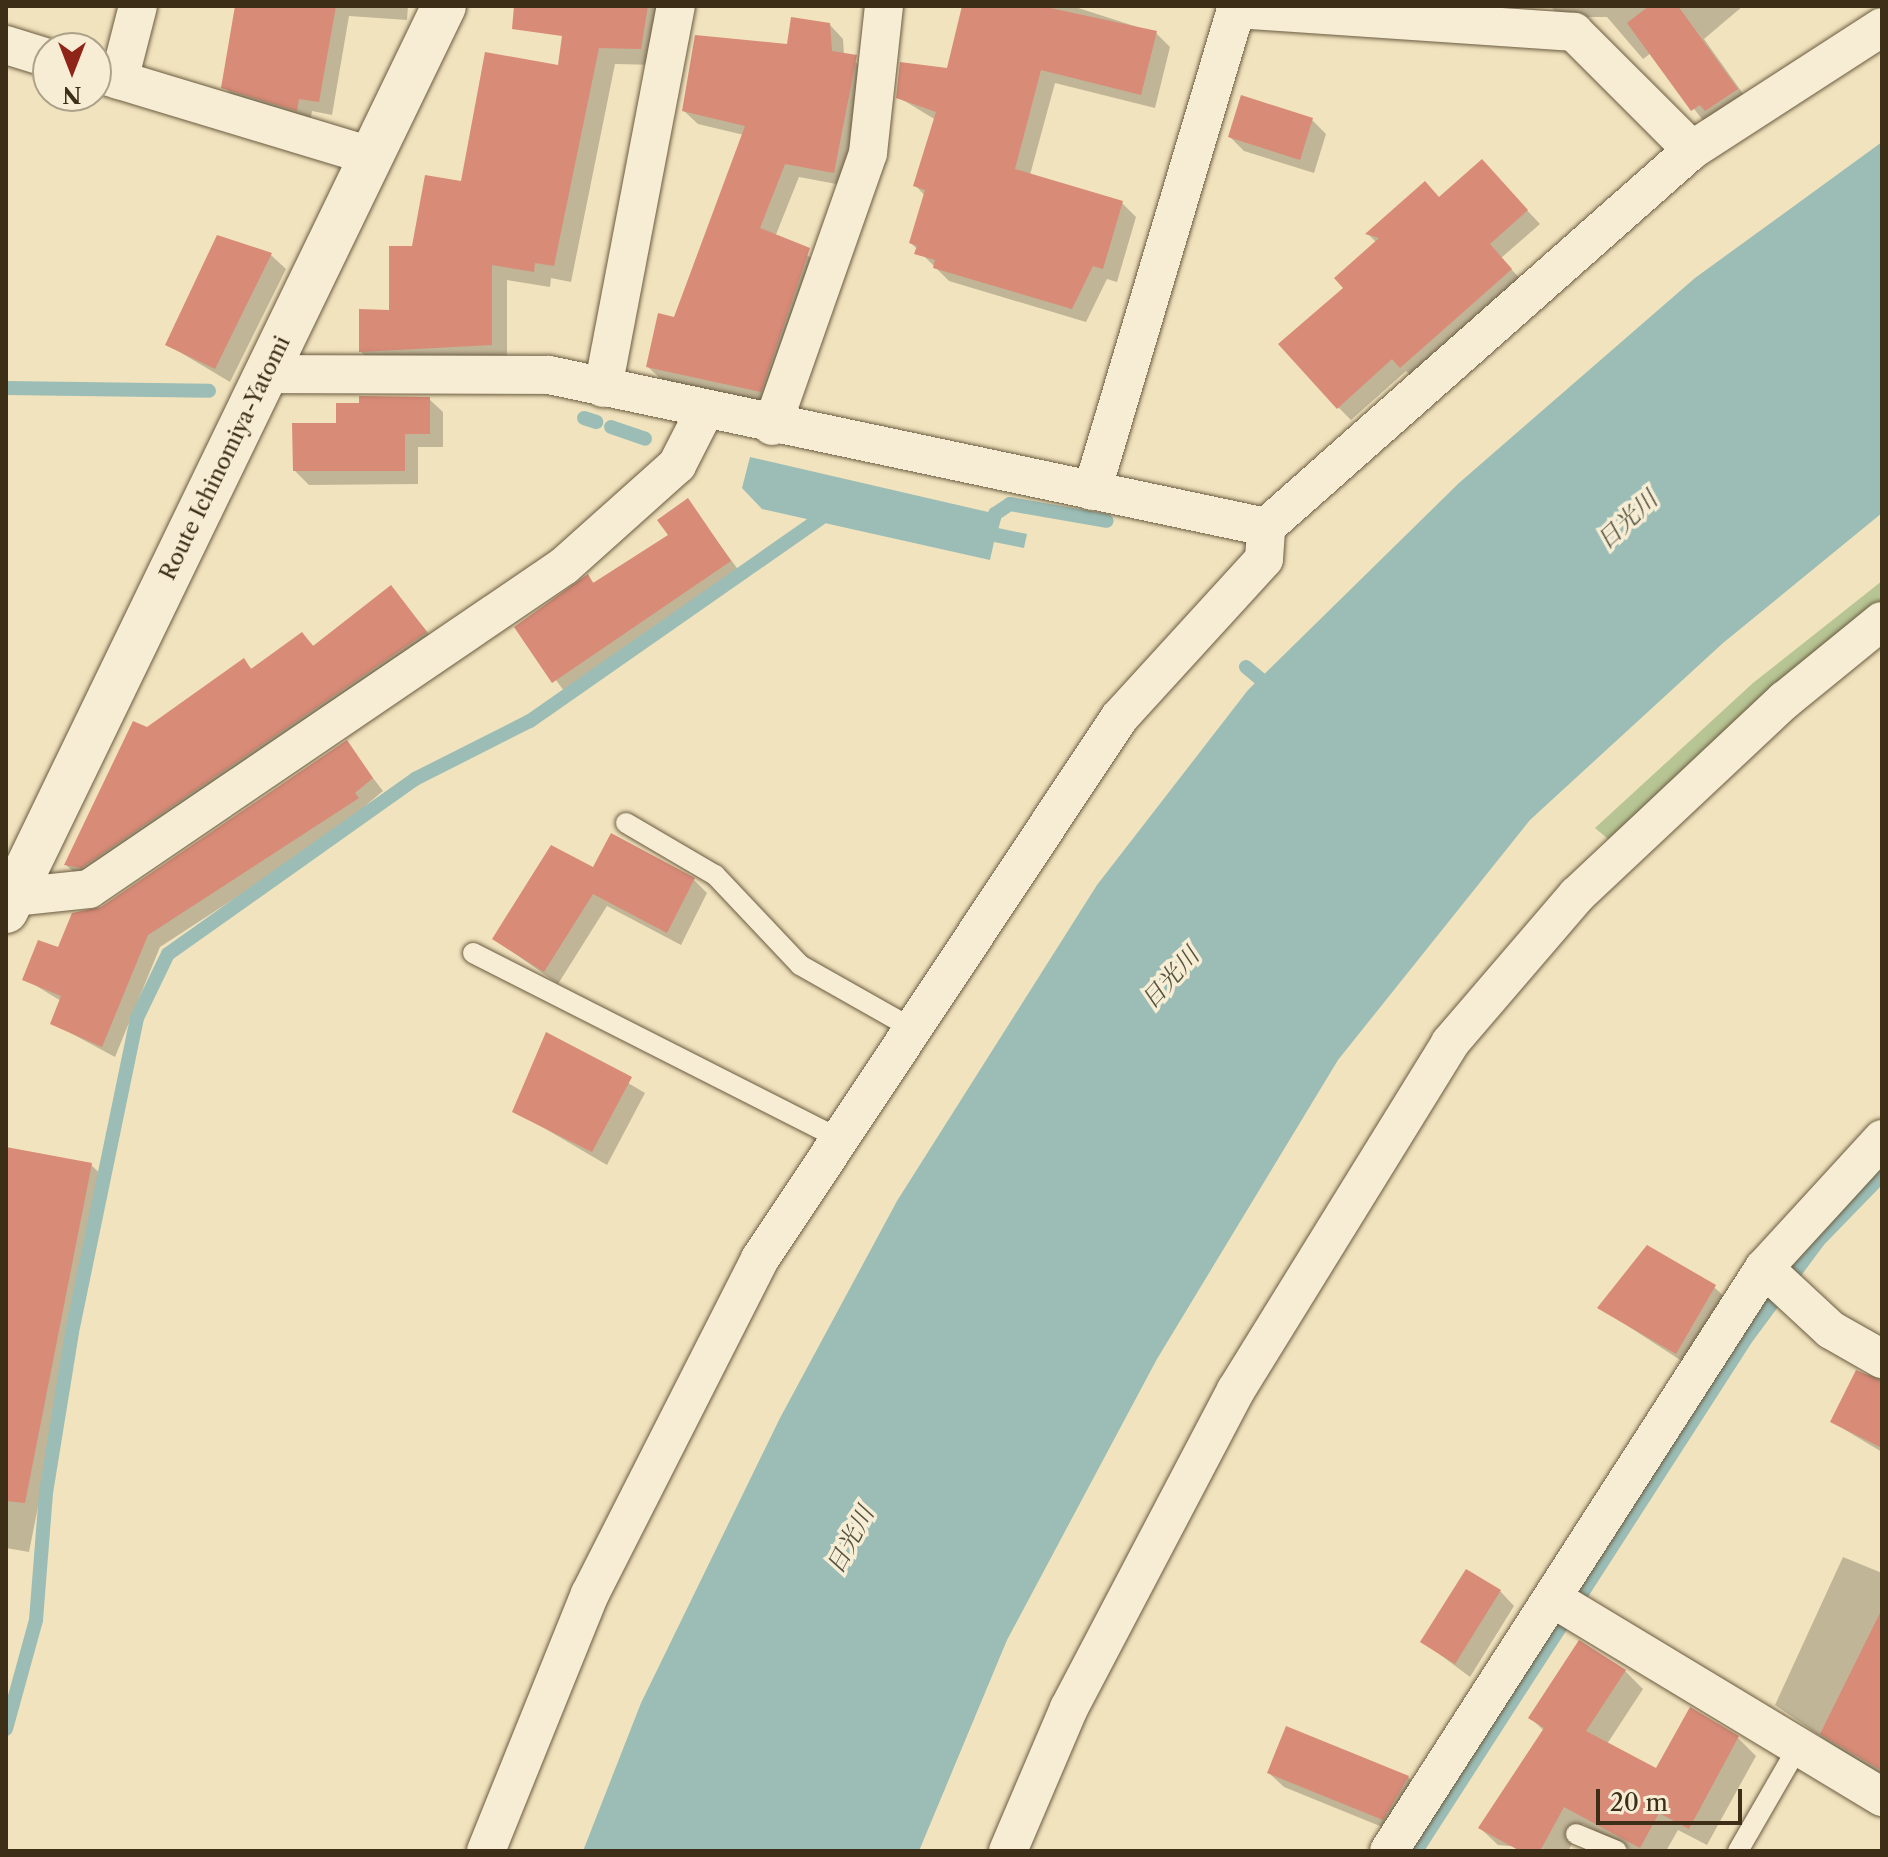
<!DOCTYPE html>
<html>
<head>
<meta charset="utf-8">
<style>
	body { margin:0 }
	#map { position:relative; width:1888px; height:1857px; overflow:hidden; background:#f1e3bd; font-family:"Libre Caslon Text","Noto Serif JP",serif }
	div>[style] { position:absolute }
	[style*='--x'] { left:calc(var(--x)*1px); top:calc(var(--y)*1px); width:calc(var(--w)*1px); rotate:calc(var(--a)*1deg) }
	.green>* { inset:0; background:#b7c493 }
	.water>* { inset:0; background:#9bbdb6 }
	.shadow>* { inset:0; background:#0003 }
	.stream>* { height:14px; margin:-7px; padding:0 7px; transform-origin:7px; border-radius:7px; background:#9bbdb6 }
	.building>* { inset:0; background:#d88b77 }
	.roads { filter:drop-shadow(0 0 2px #6a5b41) drop-shadow(0 0 2px #6a5b41) }
	.lane>* { height:20px; margin:-10px; padding:0 10px; transform-origin:10px; border-radius:10px; background:#f6edd4 }
	.street>* { height:38px; margin:-19px; padding:0 19px; transform-origin:19px; border-radius:19px; background:#f6edd4 }
	.secondary>* { height:44px; margin:-22px; padding:0 22px; transform-origin:22px; border-radius:22px; background:#f6edd4 }
	span { translate:-50% -50%; white-space:nowrap; text-align:center; line-height:1.15; -webkit-text-stroke:7px #f6edd4; paint-order:stroke }
	.street-label { font-size:22px; color:#3d2e18 }
	.water-label { font-size:24px; color:#545240; font-style:italic }
	.frame { position:absolute; inset:0; border:8px solid #3d2e18; pointer-events:none }
	.north { position:absolute; left:32px; top:32px; width:80px; height:80px; box-sizing:border-box; background:#f6edd4; border:2px solid #aca189; border-radius:50%; rotate:180deg; font-size:22px; font-weight:700; line-height:32px; text-align:center; color:#3d2e18 }
	.north::after { content:''; display:block; margin:auto; width:28px; height:36px; background:#8f2418; clip-path:polygon(50% 0,100% 100%,50% 72%,0 100%) }
	.scale { position:absolute; left:1596px; top:1789px; width:146px; height:36px; box-sizing:border-box; border:4px solid #3d2e18; border-top:0; padding-left:10px; font-size:24px; line-height:28px; white-space:nowrap; color:#3d2e18; -webkit-text-stroke:6px #f6edd4; paint-order:stroke }
</style>
</head>
<body>
<div id="map">
	<div class="green">
		<div style="clip-path:polygon(1882px 581px,1882px 603px,1608px 839px,1595px 828px,1753px 683px)"></div>
	</div>
	<div class="water">
		<div style="clip-path:polygon(1882px 142px,1882px 513px,1723px 643px,1530px 820px,1338px 1060px,1157px 1359px,1007px 1640px,919px 1851px,583px 1851px,641px 1703px,780px 1418px,897px 1201px,1097px 885px,1248px 690px,1459px 483px,1695px 278px)"></div>
		<div style="clip-path:polygon(750px 457px,1001px 515px,998px 528px,1027px 534px,1024px 548px,994px 542px,990px 560px,762px 509px,742px 488px)"></div>
	</div>
	<div class="shadow">
		<div style="clip-path:polygon(239px 6px,408px 6px,407px 20px,349px 16px,332px 115px,312px 111px,310px 123px,238px 101px,225px 88px)"></div>
		<div style="clip-path:polygon(568px 6px,662px 6px,657px 65px,615px 64px,571px 282px,551px 278px,550px 287px,507px 280px,507px 361px,378px 368px,361px 352px,391px 312px,414px 248px,559px 67px)"></div>
		<div style="clip-path:polygon(964px 6px,1072px 6px,1156px 33px,1170px 47px,1155px 108px,1055px 83px,1030px 175px,1122px 203px,1136px 217px,1117px 282px,1107px 279px,1086px 322px,949px 281px,911px 243px,925px 196px,916px 186px,936px 120px,898px 97px,948px 70px)"></div>
		<div style="clip-path:polygon(1550px 6px,1743px 6px,1704px 39px,1749px 102px,1705px 123px,1651px 53px,1643px 59px,1607px 17px,1561px 17px)"></div>
		<div style="clip-path:polygon(830px 25px,843px 39px,844px 55px,869px 71px,847px 186px,799px 177px,775px 237px,822px 264px,774px 404px,662px 380px,648px 367px,676px 319px,744px 135px,698px 124px,684px 111px)"></div>
		<div style="clip-path:polygon(1312px 120px,1326px 134px,1314px 173px,1244px 151px,1230px 137px)"></div>
		<div style="clip-path:polygon(1494px 175px,1540px 224px,1501px 258px,1524px 283px,1414px 379px,1406px 371px,1351px 420px,1338px 407px,1345px 288px,1377px 243px,1368px 234px)"></div>
		<div style="clip-path:polygon(218px 238px,271px 255px,286px 269px,230px 382px,168px 345px)"></div>
		<div style="clip-path:polygon(429px 399px,443px 412px,443px 447px,418px 447px,418px 484px,309px 485px,295px 471px)"></div>
		<div style="clip-path:polygon(688px 501px,742px 575px,567px 695px,517px 627px,588px 577px,595px 584px,670px 536px)"></div>
		<div style="clip-path:polygon(391px 588px,440px 647px,80px 878px,66px 865px,147px 730px,243px 661px,253px 670px,302px 635px,315px 647px)"></div>
		<div style="clip-path:polygon(346px 743px,383px 791px,365px 806px,369px 811px,160px 947px,115px 1057px,52px 1023px,61px 1001px,25px 979px,102px 909px)"></div>
		<div style="clip-path:polygon(594px 870px,694px 880px,707px 893px,681px 945px,607px 906px,558px 984px,494px 939px)"></div>
		<div style="clip-path:polygon(547px 1035px,645px 1093px,607px 1165px,515px 1111px)"></div>
		<div style="clip-path:polygon(91px 1165px,104px 1177px,29px 1552px,6px 1548px,6px 1315px)"></div>
		<div style="clip-path:polygon(1714px 1287px,1729px 1301px,1691px 1367px,1600px 1308px)"></div>
		<div style="clip-path:polygon(1857px 1372px,1882px 1378px,1882px 1452px,1832px 1422px)"></div>
		<div style="clip-path:polygon(1843px 1557px,1882px 1573px,1882px 1779px,1775px 1705px)"></div>
		<div style="clip-path:polygon(1500px 1591px,1514px 1606px,1470px 1677px,1423px 1642px)"></div>
		<div style="clip-path:polygon(1625px 1671px,1643px 1689px,1607px 1744px,1657px 1771px,1738px 1738px,1756px 1756px,1707px 1845px,1678px 1830px,1666px 1851px,1633px 1851px,1583px 1824px,1568px 1851px,1498px 1845px,1480px 1828px,1544px 1731px,1531px 1718px)"></div>
		<div style="clip-path:polygon(1269px 1773px,1408px 1777px,1422px 1792px,1397px 1833px,1284px 1787px)"></div>
	</div>
	<div class="stream">
		<div style="--x:6;--y:388;--w:203;--a:0.8"></div>
		<div style="--x:584;--y:418;--w:13;--a:18"></div>
		<div style="--x:611;--y:427;--w:36;--a:19"></div>
		<div style="--x:990;--y:533;--w:20;--a:-75"></div>
		<div style="--x:995;--y:514;--w:18;--a:-34"></div>
		<div style="--x:1010;--y:504;--w:98;--a:9.9"></div>
		<div style="--x:1246;--y:667;--w:35;--a:40"></div>
		<div style="--x:6;--y:1729;--w:113;--a:-74.6"></div>
		<div style="--x:36;--y:1620;--w:127;--a:-85.5"></div>
		<div style="--x:46;--y:1493;--w:163;--a:-80.8"></div>
		<div style="--x:72;--y:1332;--w:321;--a:-78.3"></div>
		<div style="--x:137;--y:1018;--w:71;--a:-64.2"></div>
		<div style="--x:168;--y:954;--w:303;--a:-35.3"></div>
		<div style="--x:415;--y:779;--w:129;--a:-26.8"></div>
		<div style="--x:530;--y:721;--w:367;--a:-34.9"></div>
		<div style="--x:1416;--y:1851;--w:611;--a:-57.22"></div>
		<div style="--x:1747;--y:1337;--w:119;--a:-53.5"></div>
		<div style="--x:1818;--y:1241;--w:92;--a:-45.9"></div>
	</div>
	<div class="building">
		<div style="clip-path:polygon(235px 6px,336px 6px,319px 102px,299px 99px,297px 111px,221px 88px)"></div>
		<div style="clip-path:polygon(514px 6px,648px 6px,641px 49px,599px 48px,554px 266px,535px 263px,534px 272px,492px 265px,492px 345px,359px 352px,359px 309px,389px 310px,389px 246px,412px 246px,425px 175px,461px 181px,485px 52px,558px 65px,562px 36px,512px 29px)"></div>
		<div style="clip-path:polygon(962px 6px,1041px 6px,1157px 31px,1141px 95px,1041px 70px,1015px 169px,1123px 201px,1103px 269px,1093px 266px,1072px 309px,933px 268px,935px 260px,914px 254px,917px 246px,909px 243px,925px 190px,913px 186px,936px 112px,896px 98px,900px 62px,947px 68px)"></div>
		<div style="clip-path:polygon(1649px 6px,1678px 6px,1738px 89px,1705px 111px,1700px 105px,1691px 111px,1627px 23px)"></div>
		<div style="clip-path:polygon(791px 17px,830px 23px,832px 51px,857px 55px,834px 173px,785px 164px,760px 228px,810px 248px,761px 392px,646px 367px,658px 313px,674px 317px,745px 126px,682px 111px,695px 35px,787px 44px)"></div>
		<div style="clip-path:polygon(1241px 95px,1313px 118px,1300px 160px,1228px 137px)"></div>
		<div style="clip-path:polygon(1482px 159px,1528px 210px,1490px 244px,1512px 269px,1400px 368px,1392px 359px,1337px 409px,1278px 344px,1343px 288px,1334px 278px,1379px 238px,1365px 234px,1425px 181px,1439px 197px)"></div>
		<div style="clip-path:polygon(217px 235px,272px 253px,215px 369px,165px 345px)"></div>
		<div style="clip-path:polygon(359px 396px,430px 397px,430px 434px,405px 434px,405px 471px,293px 471px,292px 423px,336px 423px,336px 403px,359px 403px)"></div>
		<div style="clip-path:polygon(688px 498px,731px 561px,552px 683px,514px 627px,588px 574px,593px 583px,668px 535px,657px 520px)"></div>
		<div style="clip-path:polygon(391px 585px,427px 632px,81px 868px,64px 865px,133px 721px,147px 727px,244px 658px,251px 669px,302px 632px,313px 646px)"></div>
		<div style="clip-path:polygon(347px 740px,373px 778px,355px 793px,359px 798px,148px 935px,102px 1047px,50px 1024px,61px 996px,22px 980px,38px 940px,58px 947px,72px 913px,101px 907px)"></div>
		<div style="clip-path:polygon(611px 833px,695px 878px,667px 933px,593px 894px,544px 972px,492px 939px,551px 845px,593px 867px)"></div>
		<div style="clip-path:polygon(546px 1032px,632px 1077px,592px 1152px,512px 1112px)"></div>
		<div style="clip-path:polygon(6px 1147px,92px 1163px,25px 1503px,6px 1501px)"></div>
		<div style="clip-path:polygon(1647px 1245px,1716px 1285px,1676px 1354px,1597px 1308px)"></div>
		<div style="clip-path:polygon(1856px 1370px,1882px 1381px,1882px 1448px,1830px 1422px)"></div>
		<div style="clip-path:polygon(1466px 1569px,1501px 1590px,1455px 1664px,1420px 1642px)"></div>
		<div style="clip-path:polygon(1882px 1609px,1882px 1771px,1820px 1734px)"></div>
		<div style="clip-path:polygon(1579px 1640px,1626px 1670px,1586px 1731px,1656px 1768px,1690px 1707px,1739px 1736px,1689px 1829px,1659px 1813px,1640px 1848px,1564px 1807px,1540px 1851px,1520px 1851px,1478px 1828px,1544px 1728px,1528px 1718px)"></div>
		<div style="clip-path:polygon(1286px 1726px,1409px 1776px,1383px 1820px,1267px 1773px)"></div>
	</div>
	<div class="roads">
		<div class="lane">
			<div style="--x:626;--y:823;--w:103;--a:30.3"></div>
			<div style="--x:715;--y:875;--w:124;--a:46.6"></div>
			<div style="--x:800;--y:965;--w:130;--a:29.5"></div>
			<div style="--x:473;--y:953;--w:411;--a:26.9"></div>
			<div style="--x:1576;--y:1834;--w:44;--a:22.5"></div>
			<div style="--x:1738;--y:1851;--w:120;--a:-60"></div>
		</div>
		<div class="street">
			<div style="--x:1237;--y:9;--w:338;--a:3.9"></div>
			<div style="--x:1574;--y:32;--w:167;--a:45"></div>
			<div style="--x:6;--y:45;--w:44;--a:17.2"></div>
			<div style="--x:96;--y:73;--w:287;--a:16.8"></div>
			<div style="--x:119;--y:80;--w:76;--a:-75.6"></div>
			<div style="--x:266;--y:374;--w:283;--a:0.2"></div>
			<div style="--x:549;--y:375;--w:733;--a:11.97"></div>
			<div style="--x:1266;--y:527;--w:569;--a:-41.51"></div>
			<div style="--x:1692;--y:150;--w:226;--a:-32.9"></div>
			<div style="--x:603;--y:388;--w:389;--a:-79.2"></div>
			<div style="--x:772;--y:426;--w:289;--a:-70.6"></div>
			<div style="--x:868;--y:153;--w:148;--a:-83.8"></div>
			<div style="--x:1092;--y:491;--w:506;--a:-73.35"></div>
			<div style="--x:13;--y:897;--w:76;--a:-6"></div>
			<div style="--x:89;--y:889;--w:574;--a:-34.22"></div>
			<div style="--x:564;--y:566;--w:152;--a:-41.8"></div>
			<div style="--x:677;--y:465;--w:62;--a:-63"></div>
			<div style="--x:1764;--y:1268;--w:91;--a:42.8"></div>
			<div style="--x:1831;--y:1330;--w:59;--a:29.6"></div>
			<div style="--x:1557;--y:1601;--w:380;--a:31.1"></div>
			<div style="--x:486;--y:1851;--w:277;--a:-68"></div>
			<div style="--x:590;--y:1594;--w:376;--a:-63.1"></div>
			<div style="--x:760;--y:1259;--w:649;--a:-56.43"></div>
			<div style="--x:1119;--y:718;--w:215;--a:-47.6"></div>
			<div style="--x:1264;--y:559;--w:32;--a:-86"></div>
			<div style="--x:1008;--y:1851;--w:155;--a:-66.9"></div>
			<div style="--x:1069;--y:1708;--w:359;--a:-62.3"></div>
			<div style="--x:1236;--y:1390;--w:408;--a:-58.3"></div>
			<div style="--x:1450;--y:1043;--w:195;--a:-49.4"></div>
			<div style="--x:1577;--y:895;--w:285;--a:-43.2"></div>
			<div style="--x:1785;--y:700;--w:125;--a:-39.2"></div>
			<div style="--x:1389;--y:1851;--w:693;--a:-57.25"></div>
			<div style="--x:1764;--y:1268;--w:175;--a:-47.5"></div>
		</div>
		<div class="secondary">
			<div style="--x:6;--y:911;--w:1005;--a:-64.17"></div>
		</div>
	</div>
	<div class="street-label">
		<span style="left:225px;top:458px;rotate:-64deg">Route Ichinomiya-Yatomi</span>
	</div>
	<div class="water-label">
		<span style="left:1627px;top:520px;rotate:-43deg">日光川</span>
		<span style="left:1170px;top:978px;rotate:-48deg">日光川</span>
		<span style="left:850px;top:1540px;rotate:-62deg">日光川</span>
	</div>
	<div class="frame"></div>
	<div class="north">N</div>
	<div class="scale">20 m</div>
</div>
</body>
</html>
